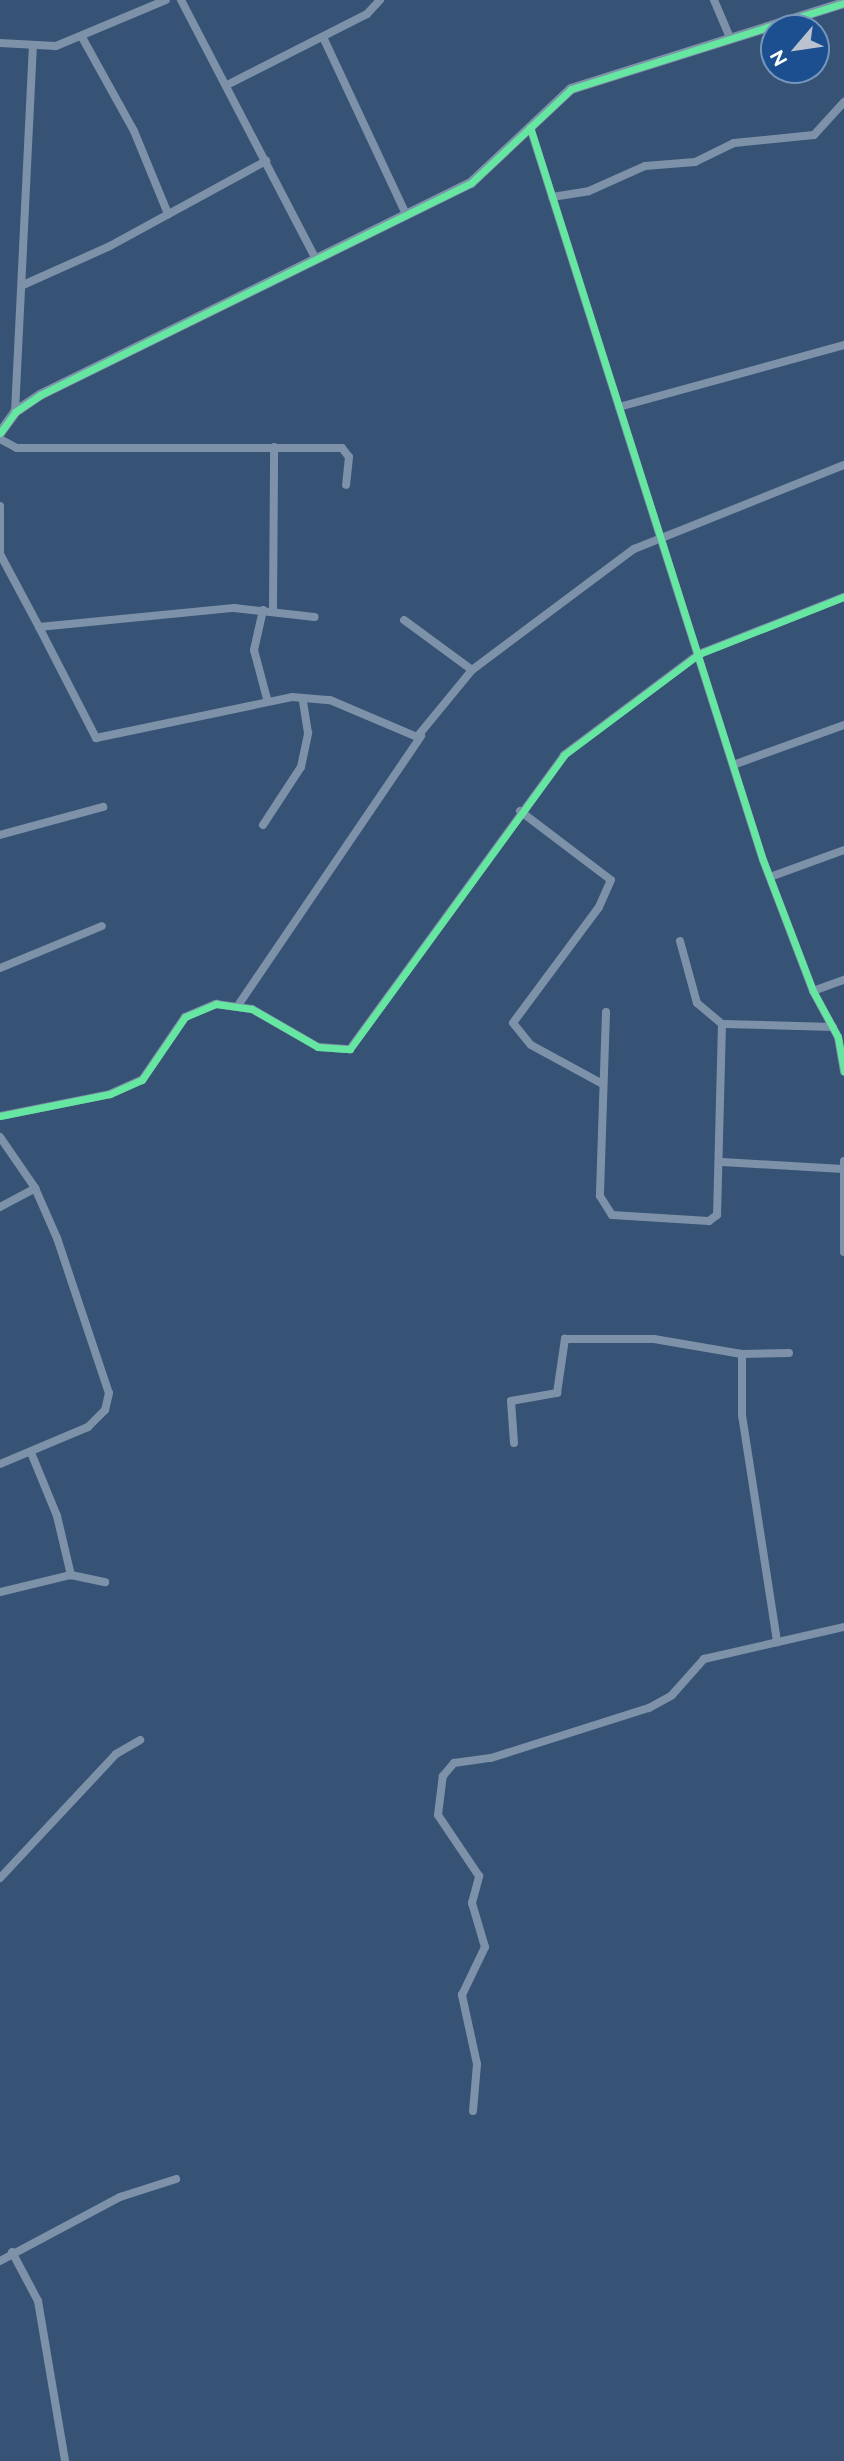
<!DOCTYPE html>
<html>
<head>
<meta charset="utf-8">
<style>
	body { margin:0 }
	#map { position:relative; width:844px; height:2461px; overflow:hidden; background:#365274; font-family:Raleway,sans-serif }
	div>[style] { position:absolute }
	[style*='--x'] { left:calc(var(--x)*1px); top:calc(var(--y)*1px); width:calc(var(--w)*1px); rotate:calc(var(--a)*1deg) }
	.minor>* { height:8px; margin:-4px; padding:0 4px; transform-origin:4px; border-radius:4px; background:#7d92a8 }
	.tertiary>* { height:10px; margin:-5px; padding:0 5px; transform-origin:5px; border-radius:5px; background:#7d92a8 }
	.cycleway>* { height:7px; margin:-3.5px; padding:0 3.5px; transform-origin:3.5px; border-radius:3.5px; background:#66e7a1 }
	span { translate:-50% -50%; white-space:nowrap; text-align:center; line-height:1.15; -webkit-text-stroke:7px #1b4f8f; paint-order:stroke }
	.north { position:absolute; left:760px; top:14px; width:70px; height:70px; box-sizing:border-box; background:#1b4f8f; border:2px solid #7695bc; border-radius:50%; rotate:241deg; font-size:19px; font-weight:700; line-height:28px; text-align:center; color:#fff }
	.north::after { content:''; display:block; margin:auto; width:24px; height:32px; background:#b9c2ce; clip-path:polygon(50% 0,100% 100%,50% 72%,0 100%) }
</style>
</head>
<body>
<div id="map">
	<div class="minor">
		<div style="--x:181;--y:0;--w:290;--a:62.5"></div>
		<div style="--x:714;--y:0;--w:39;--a:67"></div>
		<div style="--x:323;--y:37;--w:195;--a:64.9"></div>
		<div style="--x:83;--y:39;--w:105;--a:61"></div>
		<div style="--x:134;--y:131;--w:90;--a:67.7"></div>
		<div style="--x:0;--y:43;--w:56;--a:3.1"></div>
		<div style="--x:56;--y:46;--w:119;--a:-22.7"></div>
		<div style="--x:229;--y:84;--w:155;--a:-26.9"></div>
		<div style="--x:367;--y:14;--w:19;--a:-47"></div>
		<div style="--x:530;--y:127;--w:769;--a:72.37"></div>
		<div style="--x:763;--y:860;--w:140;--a:69.1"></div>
		<div style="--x:813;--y:991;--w:52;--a:61.5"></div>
		<div style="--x:838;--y:1037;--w:35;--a:80"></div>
		<div style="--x:552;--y:197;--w:37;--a:-9"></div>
		<div style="--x:589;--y:191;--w:61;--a:-24.1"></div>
		<div style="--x:645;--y:166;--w:50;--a:-4.6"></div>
		<div style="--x:695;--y:162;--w:43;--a:-26"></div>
		<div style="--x:734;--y:143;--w:80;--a:-5.7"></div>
		<div style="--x:814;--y:135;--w:45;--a:-47.7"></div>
		<div style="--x:23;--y:285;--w:95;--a:-24.1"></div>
		<div style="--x:110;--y:246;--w:178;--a:-28.6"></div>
		<div style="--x:619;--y:407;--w:233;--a:-15.4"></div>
		<div style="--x:15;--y:412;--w:364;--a:-87.2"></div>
		<div style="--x:0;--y:439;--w:19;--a:28"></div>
		<div style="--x:17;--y:448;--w:325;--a:0"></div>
		<div style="--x:342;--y:448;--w:11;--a:52"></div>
		<div style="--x:349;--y:457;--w:28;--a:96"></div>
		<div style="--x:0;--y:506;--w:49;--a:90"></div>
		<div style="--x:0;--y:554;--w:83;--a:61.9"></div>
		<div style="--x:39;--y:627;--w:196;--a:-5.6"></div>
		<div style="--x:234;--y:608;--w:81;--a:6.4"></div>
		<div style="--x:263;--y:610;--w:41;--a:102.7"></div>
		<div style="--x:254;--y:650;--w:51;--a:75.1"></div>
		<div style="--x:273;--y:610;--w:163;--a:-89.6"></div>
		<div style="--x:404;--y:620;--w:84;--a:36.3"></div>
		<div style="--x:39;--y:627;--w:125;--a:62.8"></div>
		<div style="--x:96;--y:738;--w:200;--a:-11.8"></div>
		<div style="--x:292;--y:697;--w:38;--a:5"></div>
		<div style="--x:330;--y:700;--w:95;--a:23"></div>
		<div style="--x:417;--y:737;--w:87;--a:-50.6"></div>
		<div style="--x:472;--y:670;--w:202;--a:-36.8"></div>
		<div style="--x:634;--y:549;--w:226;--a:-21.8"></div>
		<div style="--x:733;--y:765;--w:118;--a:-19.8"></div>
		<div style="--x:520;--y:811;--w:114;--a:37.2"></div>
		<div style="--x:611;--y:880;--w:30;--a:114"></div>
		<div style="--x:599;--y:907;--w:144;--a:126.6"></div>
		<div style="--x:513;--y:1023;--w:28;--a:51"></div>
		<div style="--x:531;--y:1045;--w:80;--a:28.5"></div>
		<div style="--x:263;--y:825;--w:69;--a:-56.8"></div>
		<div style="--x:301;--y:767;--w:35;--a:-78"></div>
		<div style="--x:308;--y:733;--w:32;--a:-99"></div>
		<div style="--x:0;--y:835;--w:107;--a:-15.2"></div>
		<div style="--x:770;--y:877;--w:79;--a:-20"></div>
		<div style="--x:680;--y:941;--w:64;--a:74.7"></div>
		<div style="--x:697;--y:1003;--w:33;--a:40"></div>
		<div style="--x:0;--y:968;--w:110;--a:-22.4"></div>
		<div style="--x:813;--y:991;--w:33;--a:-20"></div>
		<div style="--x:239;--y:1004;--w:324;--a:-55.8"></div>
		<div style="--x:606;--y:1012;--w:184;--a:91.9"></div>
		<div style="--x:600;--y:1196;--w:22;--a:58"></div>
		<div style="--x:612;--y:1215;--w:97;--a:3.5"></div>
		<div style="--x:709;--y:1221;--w:10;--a:-37"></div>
		<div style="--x:717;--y:1215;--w:191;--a:-88.5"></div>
		<div style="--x:722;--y:1024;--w:111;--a:1.5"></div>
		<div style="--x:0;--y:1116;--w:112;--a:-11.3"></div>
		<div style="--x:110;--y:1094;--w:35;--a:-24"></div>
		<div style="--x:142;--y:1080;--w:76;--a:-55.7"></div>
		<div style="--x:185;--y:1017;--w:34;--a:-23"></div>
		<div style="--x:216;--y:1004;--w:36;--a:8"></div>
		<div style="--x:252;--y:1009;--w:76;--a:29.9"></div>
		<div style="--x:318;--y:1047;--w:32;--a:4"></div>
		<div style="--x:350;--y:1049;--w:364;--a:-53.9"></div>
		<div style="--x:564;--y:755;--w:169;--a:-36.8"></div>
		<div style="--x:699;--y:654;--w:156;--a:-21.5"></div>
		<div style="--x:0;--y:1137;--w:62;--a:55.5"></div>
		<div style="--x:35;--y:1188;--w:55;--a:66.3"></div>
		<div style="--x:57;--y:1238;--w:163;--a:71.5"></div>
		<div style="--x:109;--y:1393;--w:17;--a:103"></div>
		<div style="--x:105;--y:1410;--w:24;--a:135"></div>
		<div style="--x:88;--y:1427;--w:95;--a:157.2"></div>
		<div style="--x:844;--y:1161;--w:91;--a:90"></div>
		<div style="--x:722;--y:1162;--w:121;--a:3.3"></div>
		<div style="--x:0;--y:1207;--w:40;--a:-28"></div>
		<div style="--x:742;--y:1354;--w:61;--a:90"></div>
		<div style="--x:742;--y:1415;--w:230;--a:81.2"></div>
		<div style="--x:514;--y:1443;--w:42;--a:-94.1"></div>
		<div style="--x:511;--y:1401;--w:47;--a:-9.9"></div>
		<div style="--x:557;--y:1393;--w:55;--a:-81.6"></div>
		<div style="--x:565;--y:1339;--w:89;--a:0"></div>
		<div style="--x:654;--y:1339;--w:89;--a:9.7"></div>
		<div style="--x:742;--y:1354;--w:47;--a:-1.2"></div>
		<div style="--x:32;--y:1455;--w:66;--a:67.7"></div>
		<div style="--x:57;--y:1516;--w:61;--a:76.7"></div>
		<div style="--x:0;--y:1592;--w:73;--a:-13.5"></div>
		<div style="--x:71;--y:1575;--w:35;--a:12"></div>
		<div style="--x:0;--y:1878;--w:170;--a:-46.9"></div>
		<div style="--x:116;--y:1754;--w:28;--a:-30"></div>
		<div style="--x:473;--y:2111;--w:47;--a:-85.1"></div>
		<div style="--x:477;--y:2064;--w:71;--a:-102.3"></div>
		<div style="--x:462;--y:1995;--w:53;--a:-64.4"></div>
		<div style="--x:485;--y:1947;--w:46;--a:-106.5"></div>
		<div style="--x:472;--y:1903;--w:28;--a:-75"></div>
		<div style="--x:479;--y:1876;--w:73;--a:-123.9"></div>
		<div style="--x:438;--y:1815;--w:39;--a:-83"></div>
		<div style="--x:443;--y:1776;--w:17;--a:-50"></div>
		<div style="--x:454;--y:1763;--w:37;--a:-8"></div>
		<div style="--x:491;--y:1758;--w:166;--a:-17.6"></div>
		<div style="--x:649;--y:1708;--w:26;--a:-29"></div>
		<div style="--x:672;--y:1695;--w:48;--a:-48.4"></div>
		<div style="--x:704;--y:1659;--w:144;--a:-12.9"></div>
		<div style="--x:12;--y:2252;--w:55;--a:62"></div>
		<div style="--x:38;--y:2301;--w:162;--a:80.4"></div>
		<div style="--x:0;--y:2261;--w:136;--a:-28.1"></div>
		<div style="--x:120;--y:2197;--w:59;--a:-17.8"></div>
	</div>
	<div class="tertiary">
		<div style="--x:0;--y:433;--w:26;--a:-54"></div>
		<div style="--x:15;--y:412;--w:30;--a:-34"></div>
		<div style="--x:40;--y:395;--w:480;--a:-26.2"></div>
		<div style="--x:471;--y:183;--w:137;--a:-43.2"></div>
		<div style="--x:571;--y:89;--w:286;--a:-17.5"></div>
	</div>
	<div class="cycleway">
		<div style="--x:530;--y:127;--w:769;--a:72.37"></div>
		<div style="--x:763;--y:860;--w:140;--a:69.1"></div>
		<div style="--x:813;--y:991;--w:52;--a:61.5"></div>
		<div style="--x:838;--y:1037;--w:35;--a:80"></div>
		<div style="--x:0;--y:433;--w:26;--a:-54"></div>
		<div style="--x:15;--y:412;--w:30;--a:-34"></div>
		<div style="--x:40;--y:395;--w:480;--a:-26.2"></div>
		<div style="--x:471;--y:183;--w:137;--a:-43.2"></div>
		<div style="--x:571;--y:89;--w:286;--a:-17.5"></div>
		<div style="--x:0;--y:1116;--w:112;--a:-11.3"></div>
		<div style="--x:110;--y:1094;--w:35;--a:-24"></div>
		<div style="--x:142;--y:1080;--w:76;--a:-55.7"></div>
		<div style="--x:185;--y:1017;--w:34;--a:-23"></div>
		<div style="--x:216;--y:1004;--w:36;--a:8"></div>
		<div style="--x:252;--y:1009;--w:76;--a:29.9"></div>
		<div style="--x:318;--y:1047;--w:32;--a:4"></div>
		<div style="--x:350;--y:1049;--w:364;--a:-53.9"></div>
		<div style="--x:564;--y:755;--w:169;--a:-36.8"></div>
		<div style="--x:699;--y:654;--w:156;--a:-21.5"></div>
	</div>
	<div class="north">N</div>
</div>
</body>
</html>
